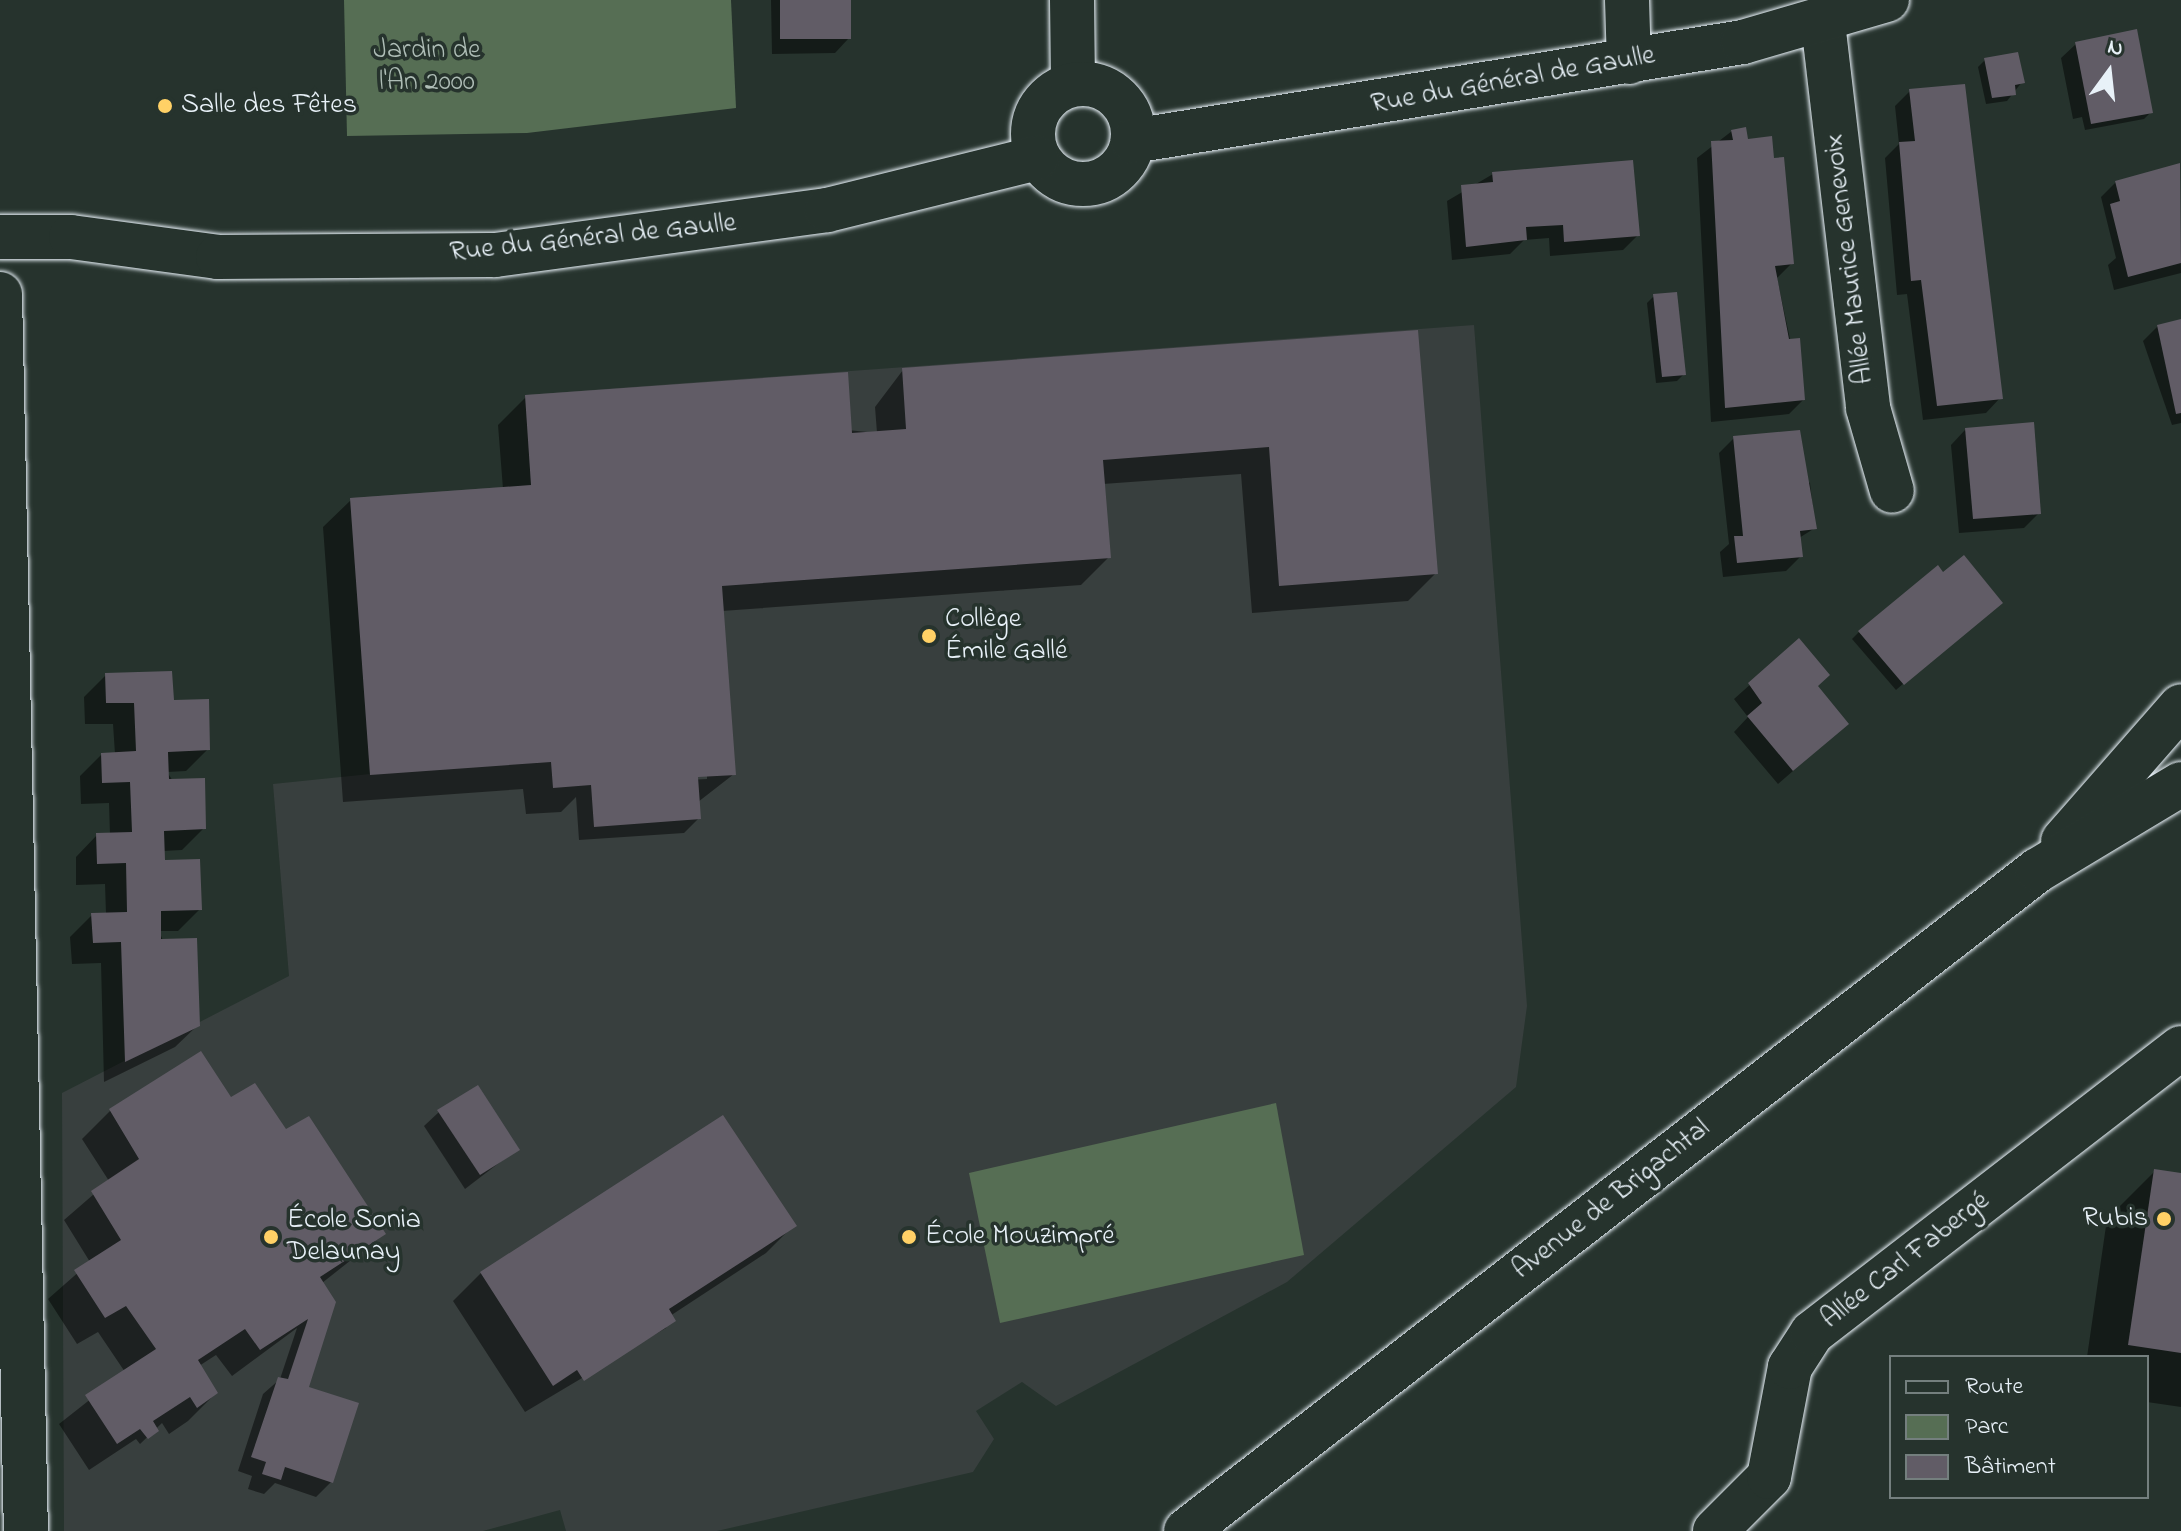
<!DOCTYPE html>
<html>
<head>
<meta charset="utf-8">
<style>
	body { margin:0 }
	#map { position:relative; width:2181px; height:1531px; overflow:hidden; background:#26332d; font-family:"Indie Flower",sans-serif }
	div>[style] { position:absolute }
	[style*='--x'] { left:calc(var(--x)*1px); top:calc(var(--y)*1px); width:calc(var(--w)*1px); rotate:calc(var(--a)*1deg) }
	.built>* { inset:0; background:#383f3e }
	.green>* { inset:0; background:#566e54 }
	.shadow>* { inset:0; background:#0007 }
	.building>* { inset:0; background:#615c66 }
	.roads { filter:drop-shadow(0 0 2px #e8f1f8) drop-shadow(0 0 2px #e8f1f8) }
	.minor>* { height:44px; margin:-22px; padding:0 22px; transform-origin:22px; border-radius:22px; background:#26332d }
	.minor>.ring { margin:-22px; padding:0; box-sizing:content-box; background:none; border:44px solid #26332d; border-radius:50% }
	.major>* { height:44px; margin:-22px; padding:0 22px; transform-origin:22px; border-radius:22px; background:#26332d }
	.dots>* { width:22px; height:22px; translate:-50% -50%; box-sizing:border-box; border:4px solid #26332d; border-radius:50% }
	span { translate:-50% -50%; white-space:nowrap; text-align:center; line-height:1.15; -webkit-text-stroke:7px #26332d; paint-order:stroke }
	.park-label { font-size:28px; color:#aebdb6 }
	.street-label { font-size:28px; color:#e8f1f8 }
	.poi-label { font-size:28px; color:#e8f1f8 }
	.left { translate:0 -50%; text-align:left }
	.right { translate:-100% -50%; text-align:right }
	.legend { position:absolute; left:1889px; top:1355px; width:260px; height:144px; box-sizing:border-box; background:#26332d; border:2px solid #747f7e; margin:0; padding:10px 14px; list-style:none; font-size:24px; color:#e8f1f8 }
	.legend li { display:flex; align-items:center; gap:16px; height:40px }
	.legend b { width:40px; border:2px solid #747f7e }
	.north { position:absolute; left:2069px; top:32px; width:80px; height:80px; -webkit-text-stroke:6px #26332d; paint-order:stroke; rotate:15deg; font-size:22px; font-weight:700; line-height:32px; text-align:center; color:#e8f1f8 }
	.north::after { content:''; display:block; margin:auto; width:28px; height:36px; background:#e8f1f8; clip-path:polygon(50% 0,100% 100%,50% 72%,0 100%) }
</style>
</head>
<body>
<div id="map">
	<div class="built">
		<div style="clip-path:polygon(1474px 325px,1527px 1006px,1516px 1087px,1287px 1282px,1056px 1406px,1022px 1382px,976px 1411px,994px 1439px,973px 1472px,717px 1531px,566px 1531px,560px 1510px,483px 1531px,64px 1531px,62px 1093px,289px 976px,273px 784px,370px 774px,350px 498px,531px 485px,525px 395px)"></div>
	</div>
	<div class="green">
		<div style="clip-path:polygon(344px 0,731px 0,736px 108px,527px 133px,347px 136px)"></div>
		<div style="clip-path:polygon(1276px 1103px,1304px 1255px,1000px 1323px,969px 1173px)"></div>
	</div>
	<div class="shadow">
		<div style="clip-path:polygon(771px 0,849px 0,849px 38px,835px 53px,772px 54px)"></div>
		<div style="clip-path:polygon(2076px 44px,2151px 112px,2144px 119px,2085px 130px,2082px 117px,2073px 119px,2061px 58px)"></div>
		<div style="clip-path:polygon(1985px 60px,2022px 82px,2007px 101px,1986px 104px,1978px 67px)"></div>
		<div style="clip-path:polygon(1910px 91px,2000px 398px,1986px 413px,1923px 420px,1907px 294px,1897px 295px,1885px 158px,1899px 144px,1895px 106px)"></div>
		<div style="clip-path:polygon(1732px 131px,1792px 263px,1777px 278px,1803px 400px,1789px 414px,1711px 422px,1697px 158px)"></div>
		<div style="clip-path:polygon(2178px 166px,2181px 273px,2114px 290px,2108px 265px,2116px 258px,2101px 197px,2116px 182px)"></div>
		<div style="clip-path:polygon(1493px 174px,1638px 235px,1623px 250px,1550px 256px,1549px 238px,1524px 240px,1510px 254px,1452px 260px,1447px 201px)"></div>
		<div style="clip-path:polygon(1654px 296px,1684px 374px,1677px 381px,1656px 383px,1647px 303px)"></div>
		<div style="clip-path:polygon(2181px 321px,2181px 423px,2172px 425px,2143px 341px,2158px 326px)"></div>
		<div style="clip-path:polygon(evenodd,1416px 332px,1436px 573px,1408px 601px,1252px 613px,1241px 474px,1103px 484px,1109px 557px,1081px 585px,722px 611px,734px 774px,698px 802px,699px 818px,684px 833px,579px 840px,576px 797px,561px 812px,526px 814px,523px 789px,343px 802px,323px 527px,351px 500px,503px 489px,498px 425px,526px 397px,877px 433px,875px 407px,903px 370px,1416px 332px,707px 775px,707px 779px,688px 780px,688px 776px,707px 775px)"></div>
		<div style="clip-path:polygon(1965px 430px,2039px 513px,2024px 528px,1959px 533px,1951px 445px)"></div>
		<div style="clip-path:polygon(1734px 438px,1810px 483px,1815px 528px,1799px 538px,1801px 556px,1786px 571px,1723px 577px,1720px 552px,1729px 544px,1719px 453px)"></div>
		<div style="clip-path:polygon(1859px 632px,1904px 683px,1896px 690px,1852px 639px)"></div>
		<div style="clip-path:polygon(1799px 641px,1831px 738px,1778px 784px,1734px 732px,1748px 717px,1734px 699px)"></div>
		<div style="clip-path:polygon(106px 675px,172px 702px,208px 749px,186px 771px,167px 772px,204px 828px,182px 850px,163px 851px,163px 862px,200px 909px,178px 931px,159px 931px,198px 1025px,175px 1047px,104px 1082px,101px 963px,72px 964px,70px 937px,92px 915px,106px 914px,105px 884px,76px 885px,76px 857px,97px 835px,110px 835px,109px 803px,81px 804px,80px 776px,101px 755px,115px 754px,113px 724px,85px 724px,84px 697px)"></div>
		<div style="clip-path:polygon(200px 1054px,230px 1099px,286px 1131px,384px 1234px,322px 1283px,307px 1388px,331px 1482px,316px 1497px,275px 1483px,264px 1494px,248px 1489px,252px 1476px,238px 1471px,263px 1394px,280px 1379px,297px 1328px,232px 1376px,216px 1355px,199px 1366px,216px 1393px,188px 1421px,169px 1434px,162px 1423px,140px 1444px,136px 1439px,89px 1470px,59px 1424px,125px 1372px,98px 1332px,77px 1344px,48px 1299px,90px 1262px,64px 1220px,109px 1181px,82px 1139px,110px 1111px)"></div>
		<div style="clip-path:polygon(439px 1112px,517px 1149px,465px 1189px,424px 1126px)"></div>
		<div style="clip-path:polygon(2155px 1171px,2181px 1175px,2181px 1407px,2147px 1402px,2147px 1357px,2087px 1357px,2107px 1219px)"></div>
		<div style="clip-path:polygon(794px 1225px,766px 1253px,670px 1316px,666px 1328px,525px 1412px,453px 1301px,481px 1273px)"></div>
	</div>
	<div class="building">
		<div style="clip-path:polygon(780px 0,851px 0,851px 39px,780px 39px)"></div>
		<div style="clip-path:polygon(2137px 29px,2153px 113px,2091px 124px,2075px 42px)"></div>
		<div style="clip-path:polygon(2018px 52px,2025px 83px,2015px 85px,2016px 95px,1992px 98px,1984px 58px)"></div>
		<div style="clip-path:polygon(1965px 84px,2003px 399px,1937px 406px,1921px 280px,1911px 281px,1899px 142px,1915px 141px,1909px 89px)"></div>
		<div style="clip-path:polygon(1746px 127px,1748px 139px,1772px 136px,1774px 158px,1784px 157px,1794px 264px,1775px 266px,1789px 339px,1800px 338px,1805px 400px,1725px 408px,1711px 141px,1733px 140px,1731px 130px)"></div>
		<div style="clip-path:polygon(1633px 160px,1640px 236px,1564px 242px,1563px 225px,1526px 227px,1527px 240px,1466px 247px,1461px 185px,1493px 182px,1492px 172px)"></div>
		<div style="clip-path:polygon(2180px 163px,2181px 263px,2128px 277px,2110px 204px,2120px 201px,2115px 181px)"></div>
		<div style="clip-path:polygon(1677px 292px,1686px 375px,1662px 377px,1653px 294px)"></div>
		<div style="clip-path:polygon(2181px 319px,2181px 413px,2176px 414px,2157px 325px)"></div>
		<div style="clip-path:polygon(1418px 330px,1438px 574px,1279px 586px,1269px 447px,1103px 460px,1111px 558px,722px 586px,736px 775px,698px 777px,701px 819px,594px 827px,591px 785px,553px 788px,551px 762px,370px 775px,350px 498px,531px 485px,525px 395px,848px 372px,852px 433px,906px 429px,902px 368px)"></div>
		<div style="clip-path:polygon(2034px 422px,2041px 514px,1973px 519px,1965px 428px)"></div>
		<div style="clip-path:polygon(1800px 430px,1817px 529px,1800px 531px,1803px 557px,1737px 563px,1734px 536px,1743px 536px,1733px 436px)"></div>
		<div style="clip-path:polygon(1964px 555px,2003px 603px,1904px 685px,1858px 631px,1938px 565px,1943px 572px)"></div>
		<div style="clip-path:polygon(1799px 638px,1830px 675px,1818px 686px,1849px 724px,1793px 771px,1747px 716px,1762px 703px,1748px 683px)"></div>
		<div style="clip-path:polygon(172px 671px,174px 700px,209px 699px,210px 750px,168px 752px,169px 779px,205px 778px,206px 829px,164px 831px,165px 860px,200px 859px,202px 910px,161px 911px,161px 939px,197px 938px,200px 1026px,125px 1062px,121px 942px,93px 943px,91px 913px,127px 912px,126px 863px,97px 864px,96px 833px,132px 832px,130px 782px,102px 783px,101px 753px,136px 751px,134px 703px,106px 703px,105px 673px)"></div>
		<div style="clip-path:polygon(201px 1051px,231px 1097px,255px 1083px,286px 1129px,309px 1116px,386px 1234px,320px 1277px,336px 1302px,309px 1387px,359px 1403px,333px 1483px,285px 1467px,281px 1480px,262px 1474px,266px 1462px,251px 1457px,278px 1377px,288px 1379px,308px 1319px,260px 1350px,245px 1329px,198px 1360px,218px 1393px,197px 1408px,190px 1397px,153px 1421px,159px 1431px,148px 1439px,140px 1429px,117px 1444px,85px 1395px,156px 1349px,126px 1306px,105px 1318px,74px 1270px,121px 1240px,91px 1191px,139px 1159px,109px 1109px)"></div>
		<div style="clip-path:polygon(478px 1085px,520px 1150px,480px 1175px,437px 1110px)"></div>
		<div style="clip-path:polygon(723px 1115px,797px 1226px,669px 1309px,676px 1321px,584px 1381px,577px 1370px,553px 1386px,480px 1272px)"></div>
		<div style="clip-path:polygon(2154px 1169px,2181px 1173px,2181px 1353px,2128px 1345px)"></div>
	</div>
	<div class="roads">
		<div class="minor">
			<div style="--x:1072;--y:0;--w:84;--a:89.3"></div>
			<div style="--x:1627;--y:0;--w:62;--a:88.2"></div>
			<div style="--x:1823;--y:23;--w:388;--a:83.3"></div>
			<div style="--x:1868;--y:408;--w:86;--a:73.9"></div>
			<div class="ring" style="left:1033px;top:84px;width:56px;height:56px"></div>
			<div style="--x:1133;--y:141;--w:618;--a:-9.22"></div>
			<div style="--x:1743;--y:42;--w:150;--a:-16.3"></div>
			<div style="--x:0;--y:237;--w:71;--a:0"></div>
			<div style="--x:71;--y:237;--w:148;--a:7.7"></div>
			<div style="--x:218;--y:257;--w:277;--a:-0.4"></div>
			<div style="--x:495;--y:255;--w:335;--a:-7.7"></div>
			<div style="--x:827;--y:210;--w:216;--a:-13.9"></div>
			<div style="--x:0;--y:294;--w:1237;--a:88.8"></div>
			<div style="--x:1715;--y:1531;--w:76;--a:-45"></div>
			<div style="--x:1769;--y:1477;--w:112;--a:-79.2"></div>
			<div style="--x:1790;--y:1367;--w:40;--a:-57.1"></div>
			<div style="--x:1812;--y:1333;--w:466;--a:-37.7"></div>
		</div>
		<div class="major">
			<div style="--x:2063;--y:841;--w:179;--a:-48.8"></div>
			<div style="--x:1186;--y:1531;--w:1078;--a:-37.81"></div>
			<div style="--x:2038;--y:870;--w:167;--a:-31"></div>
		</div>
	</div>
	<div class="dots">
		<div style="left:165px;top:106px;background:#ffd166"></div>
		<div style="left:929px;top:636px;background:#ffd166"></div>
		<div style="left:2164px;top:1219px;background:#ffd166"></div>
		<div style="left:271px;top:1237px;background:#ffd166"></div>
		<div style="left:909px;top:1237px;background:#ffd166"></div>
	</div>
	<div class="park-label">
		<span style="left:427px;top:67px">Jardin de<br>l'An 2000</span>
	</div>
	<div class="street-label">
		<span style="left:1513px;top:81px;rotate:-10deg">Rue du Général de Gaulle</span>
		<span style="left:593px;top:239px;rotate:-6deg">Rue du Général de Gaulle</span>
		<span style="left:1850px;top:259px;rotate:-97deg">Allée Maurice Genevoix</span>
		<span style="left:1612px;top:1200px;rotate:-38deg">Avenue de Brigachtal</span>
		<span style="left:1906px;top:1261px;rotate:-38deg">Allée Carl Fabergé</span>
	</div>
	<div class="poi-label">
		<span class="left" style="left:181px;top:106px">Salle des Fêtes</span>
		<span class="left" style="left:945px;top:636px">Collège<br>Émile Gallé</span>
		<span class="right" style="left:2148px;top:1219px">Rubis</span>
		<span class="left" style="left:287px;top:1237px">École Sonia<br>Delaunay</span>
		<span class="left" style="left:925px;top:1237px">École Mouzimpré</span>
	</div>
	<ul class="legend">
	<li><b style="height:10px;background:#26332d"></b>Route</li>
	<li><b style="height:22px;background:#566e54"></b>Parc</li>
	<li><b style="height:22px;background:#615c66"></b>Bâtiment</li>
	</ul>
	<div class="north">N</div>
</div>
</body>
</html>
